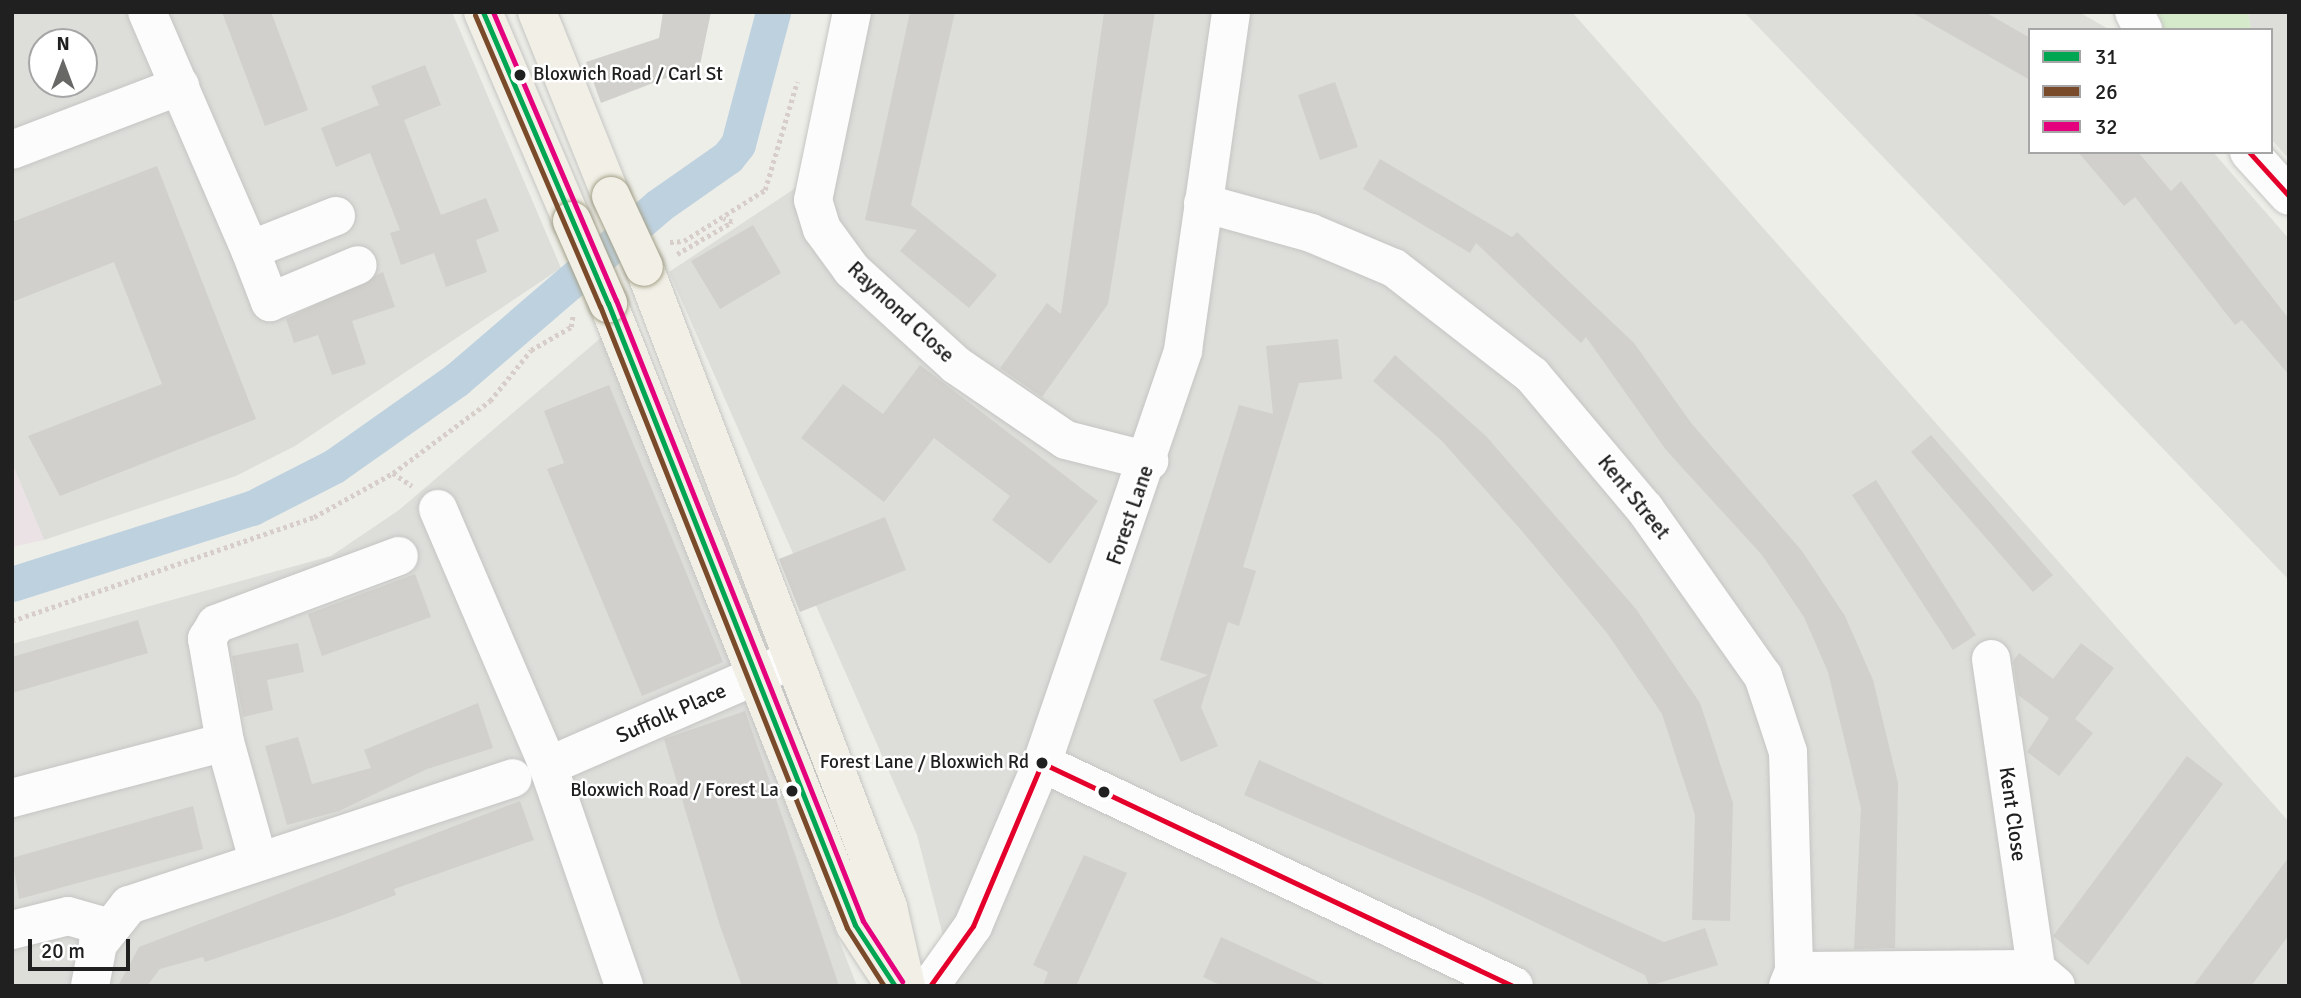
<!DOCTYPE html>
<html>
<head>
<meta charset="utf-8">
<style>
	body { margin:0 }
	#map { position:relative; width:2301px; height:998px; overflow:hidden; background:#eeeee9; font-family:Signika,sans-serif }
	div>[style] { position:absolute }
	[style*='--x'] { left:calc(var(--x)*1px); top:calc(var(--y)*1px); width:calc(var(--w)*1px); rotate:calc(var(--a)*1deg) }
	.residential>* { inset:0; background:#ddddda }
	.industrial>* { inset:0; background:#ebe2e5 }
	.grass>* { inset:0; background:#d4eaca }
	.canal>* { height:35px; margin:-17.5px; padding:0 17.5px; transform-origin:17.5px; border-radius:17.5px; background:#bed1df }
	.building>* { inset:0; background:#d1d0cc }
	.path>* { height:4.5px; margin-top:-2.25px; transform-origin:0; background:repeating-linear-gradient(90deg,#d7cdc9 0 3.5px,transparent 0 7px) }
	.roads { filter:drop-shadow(0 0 2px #c5c5c3) drop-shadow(0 0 2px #c5c5c3) }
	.minor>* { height:38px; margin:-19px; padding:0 19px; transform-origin:19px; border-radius:19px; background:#fcfcfc }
	.major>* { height:38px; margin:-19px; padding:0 19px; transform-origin:19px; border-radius:19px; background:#f1efe6 }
	.bridges { filter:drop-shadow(0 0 2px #a3a087) drop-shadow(0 0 2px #a3a087) }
	.major-bridge>* { height:38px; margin:-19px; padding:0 19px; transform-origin:19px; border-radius:19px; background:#f1efe6 }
	.bus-1>* { height:5px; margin:-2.5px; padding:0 2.5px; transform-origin:2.5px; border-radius:2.5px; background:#00a651 }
	.bus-2>* { height:5px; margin:-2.5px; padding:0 2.5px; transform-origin:2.5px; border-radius:2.5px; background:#7a4b2a }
	.bus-3>* { height:5px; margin:-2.5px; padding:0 2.5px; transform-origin:2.5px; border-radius:2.5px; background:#e5007d }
	.bus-4>* { height:5px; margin:-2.5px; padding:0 2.5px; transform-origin:2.5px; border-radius:2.5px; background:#e4002b }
	.dots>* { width:19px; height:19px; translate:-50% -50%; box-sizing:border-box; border:4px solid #fff; border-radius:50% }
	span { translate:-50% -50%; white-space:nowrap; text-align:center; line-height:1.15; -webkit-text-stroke:5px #fff; paint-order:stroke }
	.bus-label { font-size:19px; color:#202020 }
	.left { translate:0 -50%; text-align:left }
	.right { translate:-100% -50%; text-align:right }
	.street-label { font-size:21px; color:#202020 }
	.frame { position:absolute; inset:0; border:14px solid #202020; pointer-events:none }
	.legend { position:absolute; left:2028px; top:28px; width:245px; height:126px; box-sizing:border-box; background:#fff; border:2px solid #a6a6a6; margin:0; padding:9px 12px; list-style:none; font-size:21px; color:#202020 }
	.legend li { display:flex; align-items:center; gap:14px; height:35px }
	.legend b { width:35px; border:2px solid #a6a6a6 }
	.north { position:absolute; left:28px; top:28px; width:70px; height:70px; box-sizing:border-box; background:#fff; border:2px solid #a6a6a6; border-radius:50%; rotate:0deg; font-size:19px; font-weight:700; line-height:28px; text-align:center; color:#202020 }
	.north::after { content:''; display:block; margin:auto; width:24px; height:32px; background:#686866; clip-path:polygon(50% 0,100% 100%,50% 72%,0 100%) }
	.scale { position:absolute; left:28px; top:939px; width:102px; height:32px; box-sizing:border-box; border:4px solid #202020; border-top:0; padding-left:9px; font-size:21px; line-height:24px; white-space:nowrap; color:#202020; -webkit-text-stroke:5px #fff; paint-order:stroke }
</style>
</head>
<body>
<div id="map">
	<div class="residential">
		<div style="clip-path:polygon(evenodd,12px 12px,452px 12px,561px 268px,295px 446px,236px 476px,44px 540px,12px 463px,12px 12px,42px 42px,84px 42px,84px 84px,42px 84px,42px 42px)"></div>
		<div style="clip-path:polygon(871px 12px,1572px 12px,2289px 822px,2289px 986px,956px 986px,917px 835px,669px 272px,833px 163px)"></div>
		<div style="clip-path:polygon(1744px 12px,2079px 12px,2110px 30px,2030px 30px,2030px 152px,2213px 152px,2289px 239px,2289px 580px)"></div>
		<div style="clip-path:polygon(2248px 12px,2289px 12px,2289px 159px,2271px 139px,2271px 30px,2251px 30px)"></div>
		<div style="clip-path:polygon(603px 336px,857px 986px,12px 986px,12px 644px,331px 556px,399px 510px)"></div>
	</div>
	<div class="industrial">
		<div style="clip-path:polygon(12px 463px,44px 540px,12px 547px)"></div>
	</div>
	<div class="grass">
		<div style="clip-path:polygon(2158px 12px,2248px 12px,2251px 30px,2164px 30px)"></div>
	</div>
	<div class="canal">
		<div style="--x:12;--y:584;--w:252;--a:-17.6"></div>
		<div style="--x:252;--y:508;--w:92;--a:-27.1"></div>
		<div style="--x:334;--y:466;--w:149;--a:-35.2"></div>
		<div style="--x:456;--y:380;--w:267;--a:-40.7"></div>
		<div style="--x:658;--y:206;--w:85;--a:-35"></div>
		<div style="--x:728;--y:157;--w:16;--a:-52"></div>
		<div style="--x:738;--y:144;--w:137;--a:-75.1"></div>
	</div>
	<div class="building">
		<div style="clip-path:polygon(222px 12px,271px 12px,308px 110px,265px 126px)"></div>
		<div style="clip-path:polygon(663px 12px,711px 12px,700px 65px,601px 103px,586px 62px,659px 38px)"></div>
		<div style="clip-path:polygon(910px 12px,955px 12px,911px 205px,997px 275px,969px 308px,900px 251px,917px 230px,865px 220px)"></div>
		<div style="clip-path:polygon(1104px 12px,1155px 12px,1108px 304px,1042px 397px,1000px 368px,1047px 303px,1061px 314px)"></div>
		<div style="clip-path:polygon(1911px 12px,1985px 12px,2030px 38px,2030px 80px)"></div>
		<div style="clip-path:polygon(425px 65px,441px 105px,404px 120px,441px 215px,486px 198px,499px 231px,476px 240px,487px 272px,446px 287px,434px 253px,401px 265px,390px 233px,400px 230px,370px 153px,336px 167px,321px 128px,379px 105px,371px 86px)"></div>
		<div style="clip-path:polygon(1335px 82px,1358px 147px,1320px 160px,1298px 95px)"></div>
		<div style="clip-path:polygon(2078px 152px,2138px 152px,2171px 191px,2181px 181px,2289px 319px,2289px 375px,2242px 320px,2235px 325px,2135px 197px,2124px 206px)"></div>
		<div style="clip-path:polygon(1380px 159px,1512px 237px,1517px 232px,1634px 343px,1692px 424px,1802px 551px,1845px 616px,1873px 680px,1898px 783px,1895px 948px,1854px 949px,1861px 808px,1828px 672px,1804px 617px,1762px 555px,1666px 450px,1586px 337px,1581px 343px,1476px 243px,1470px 253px,1363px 189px)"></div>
		<div style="clip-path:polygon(157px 166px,256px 419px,60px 496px,28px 436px,162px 384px,114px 262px,12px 302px,12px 222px)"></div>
		<div style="clip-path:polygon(753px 225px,781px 273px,720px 309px,691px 261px)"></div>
		<div style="clip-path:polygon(383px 272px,395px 307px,352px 321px,366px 364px,332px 375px,318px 335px,294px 343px,286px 319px)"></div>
		<div style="clip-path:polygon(1338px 339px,1342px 379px,1299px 383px,1243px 567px,1256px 571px,1239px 626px,1228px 622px,1201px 707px,1218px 746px,1181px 762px,1153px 700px,1208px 675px,1160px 660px,1239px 405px,1273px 414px,1266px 346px)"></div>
		<div style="clip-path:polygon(1395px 355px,1486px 436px,1636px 609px,1700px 703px,1733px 803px,1730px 921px,1692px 920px,1695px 815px,1662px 714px,1607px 633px,1521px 530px,1441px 440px,1373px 381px)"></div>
		<div style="clip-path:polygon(920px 365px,1098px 501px,1050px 564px,992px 520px,1010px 496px,934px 438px,884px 502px,801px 438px,843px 384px,883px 414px)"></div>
		<div style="clip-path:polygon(609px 385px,723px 662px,642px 696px,547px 469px,564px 463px,544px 411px)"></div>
		<div style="clip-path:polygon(1931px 435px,2053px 575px,2033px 592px,1911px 452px)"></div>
		<div style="clip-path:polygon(1876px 480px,1976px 635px,1953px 650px,1852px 495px)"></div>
		<div style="clip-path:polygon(885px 517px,906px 570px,800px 612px,779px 559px)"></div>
		<div style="clip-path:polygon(415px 574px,431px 617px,322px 656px,308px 614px)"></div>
		<div style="clip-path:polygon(138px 620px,148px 653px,12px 693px,12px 657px)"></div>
		<div style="clip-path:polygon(298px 643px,304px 672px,267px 680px,273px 710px,243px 717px,232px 656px)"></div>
		<div style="clip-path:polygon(2081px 643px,2114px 668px,2075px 719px,2093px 733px,2059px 776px,2027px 752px,2049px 718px,2018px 695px,2013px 661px,2019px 653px,2053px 679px)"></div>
		<div style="clip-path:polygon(478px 703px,493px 748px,427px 769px,339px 811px,287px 825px,265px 746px,298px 737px,312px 784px,371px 768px,364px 750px)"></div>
		<div style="clip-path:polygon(745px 711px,783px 819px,839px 986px,742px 986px,720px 926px,664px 739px)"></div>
		<div style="clip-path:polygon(2187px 756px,2223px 784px,2088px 965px,2053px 936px)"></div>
		<div style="clip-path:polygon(1259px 760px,1664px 942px,1705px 928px,1718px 965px,1649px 986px,1645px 975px,1482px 897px,1244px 795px)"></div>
		<div style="clip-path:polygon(520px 801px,534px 840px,394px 889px,396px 895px,338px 917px,205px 962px,203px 957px,160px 969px,147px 986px,118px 986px,139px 947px)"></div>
		<div style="clip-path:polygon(193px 806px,203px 849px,19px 899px,12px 858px)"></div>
		<div style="clip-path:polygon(1084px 855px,1127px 873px,1076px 986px,1043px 986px,1048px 972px,1033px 965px)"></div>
		<div style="clip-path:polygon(2289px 857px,2289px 935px,2251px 986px,2193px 986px)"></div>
		<div style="clip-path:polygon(1221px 937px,1328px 986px,1222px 986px,1203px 977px)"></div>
	</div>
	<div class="path">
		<div style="--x:670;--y:242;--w:14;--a:-4"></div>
		<div style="--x:684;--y:241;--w:96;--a:-32.2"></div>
		<div style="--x:765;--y:190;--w:113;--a:-73.5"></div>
		<div style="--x:677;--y:254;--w:64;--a:-30.2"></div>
		<div style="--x:732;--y:222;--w:9;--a:-159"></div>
		<div style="--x:393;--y:473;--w:23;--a:34"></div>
		<div style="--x:12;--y:621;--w:319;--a:-19"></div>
		<div style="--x:314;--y:517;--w:90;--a:-29.1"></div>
		<div style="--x:393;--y:473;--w:121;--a:-36.6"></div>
		<div style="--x:490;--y:401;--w:65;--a:-51.2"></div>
		<div style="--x:531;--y:350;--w:46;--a:-29.9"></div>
		<div style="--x:571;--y:327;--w:12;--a:-81"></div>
	</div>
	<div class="roads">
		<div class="minor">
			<div style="--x:147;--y:12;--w:259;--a:66.6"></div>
			<div style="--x:852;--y:12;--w:192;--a:101.7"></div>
			<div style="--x:813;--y:200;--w:30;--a:73"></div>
			<div style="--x:822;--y:229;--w:51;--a:53.8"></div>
			<div style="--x:852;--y:270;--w:141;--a:42.4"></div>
			<div style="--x:956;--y:365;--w:133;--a:34.3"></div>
			<div style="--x:1066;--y:440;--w:86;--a:14.2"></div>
			<div style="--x:2134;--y:12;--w:20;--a:63"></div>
			<div style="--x:12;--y:150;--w:180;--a:-20.9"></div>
			<div style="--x:2249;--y:152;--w:59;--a:47.7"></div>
			<div style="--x:1203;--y:203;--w:112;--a:15.5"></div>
			<div style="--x:1311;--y:233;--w:90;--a:22.9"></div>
			<div style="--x:1394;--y:268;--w:175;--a:37.8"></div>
			<div style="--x:1532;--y:375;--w:175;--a:49.9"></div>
			<div style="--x:1645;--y:509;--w:204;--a:54.8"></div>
			<div style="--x:1763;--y:676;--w:80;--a:71.8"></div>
			<div style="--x:1788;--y:752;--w:219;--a:88.4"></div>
			<div style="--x:1794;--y:971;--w:16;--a:112"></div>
			<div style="--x:336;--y:216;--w:92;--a:158.4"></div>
			<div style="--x:250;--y:250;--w:56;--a:69"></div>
			<div style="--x:270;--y:302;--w:95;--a:-22.8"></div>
			<div style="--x:438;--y:509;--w:280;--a:66.8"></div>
			<div style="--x:548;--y:766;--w:233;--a:70.9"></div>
			<div style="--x:1991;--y:659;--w:313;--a:81.7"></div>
			<div style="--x:2036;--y:969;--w:26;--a:40"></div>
			<div style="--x:1042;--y:763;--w:522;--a:25.29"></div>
			<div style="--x:548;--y:766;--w:261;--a:-23.5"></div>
			<div style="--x:12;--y:798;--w:220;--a:-14.7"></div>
			<div style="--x:258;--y:860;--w:123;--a:-105.6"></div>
			<div style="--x:225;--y:742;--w:105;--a:-99.9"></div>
			<div style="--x:207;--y:639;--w:17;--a:-59"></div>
			<div style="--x:216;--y:624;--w:195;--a:-20.4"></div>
			<div style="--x:12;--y:930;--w:58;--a:-14"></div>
			<div style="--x:68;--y:916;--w:44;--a:15.9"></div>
			<div style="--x:1794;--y:971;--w:242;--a:-0.5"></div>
			<div style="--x:90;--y:986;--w:43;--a:-79.2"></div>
			<div style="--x:98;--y:944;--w:50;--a:-51.5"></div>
			<div style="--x:129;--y:905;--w:404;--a:-18.3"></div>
			<div style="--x:930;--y:986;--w:74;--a:-54.4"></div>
			<div style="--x:973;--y:926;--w:177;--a:-67.1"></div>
			<div style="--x:1042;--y:763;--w:436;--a:-71.1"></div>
			<div style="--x:1183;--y:350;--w:341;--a:-81.9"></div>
		</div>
		<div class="major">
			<div style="--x:483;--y:12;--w:227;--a:66.9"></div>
			<div style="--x:537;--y:12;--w:198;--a:68.1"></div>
			<div style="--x:644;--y:267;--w:685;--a:69.13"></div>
			<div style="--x:888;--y:907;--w:81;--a:77.2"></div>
			<div style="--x:608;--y:303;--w:669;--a:68.34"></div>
			<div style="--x:855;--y:925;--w:73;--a:56.7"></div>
		</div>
	</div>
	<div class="bridges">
		<div class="major-bridge">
			<div style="--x:611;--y:196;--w:78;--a:65.1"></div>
			<div style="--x:572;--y:221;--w:90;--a:66.3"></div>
		</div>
	</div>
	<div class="bus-1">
		<div style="--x:483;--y:12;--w:317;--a:66.8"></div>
		<div style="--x:608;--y:303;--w:669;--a:68.34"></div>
		<div style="--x:855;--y:925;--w:73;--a:56.7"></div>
	</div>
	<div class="bus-2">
		<div style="--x:475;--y:15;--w:317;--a:66.8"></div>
		<div style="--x:600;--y:306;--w:669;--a:68.34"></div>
		<div style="--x:847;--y:928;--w:69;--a:57.5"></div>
	</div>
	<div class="bus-3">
		<div style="--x:493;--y:12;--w:313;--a:66.9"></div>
		<div style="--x:616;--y:300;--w:668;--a:68.31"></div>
		<div style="--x:863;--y:921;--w:72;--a:57"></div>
	</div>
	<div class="bus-4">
		<div style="--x:2249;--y:152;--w:59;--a:47.7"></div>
		<div style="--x:930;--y:986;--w:74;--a:-54.4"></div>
		<div style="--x:973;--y:926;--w:177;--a:-67.1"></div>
		<div style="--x:1042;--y:763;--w:521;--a:25.34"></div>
	</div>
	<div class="dots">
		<div style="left:520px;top:75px;background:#202020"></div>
		<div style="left:1042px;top:763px;background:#202020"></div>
		<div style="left:792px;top:791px;background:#202020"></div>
		<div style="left:1104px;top:792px;background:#202020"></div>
	</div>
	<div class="bus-label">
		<span class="left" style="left:533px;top:75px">Bloxwich Road / Carl St</span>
		<span class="right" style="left:1029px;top:763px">Forest Lane / Bloxwich Rd</span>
		<span class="right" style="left:779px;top:791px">Bloxwich Road / Forest La</span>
	</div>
	<div class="street-label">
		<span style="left:901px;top:312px;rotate:43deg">Raymond Close</span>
		<span style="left:1634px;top:497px;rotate:51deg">Kent Street</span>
		<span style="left:1130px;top:515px;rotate:-71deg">Forest Lane</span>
		<span style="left:671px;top:713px;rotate:-24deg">Suffolk Place</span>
		<span style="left:2013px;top:814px;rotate:82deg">Kent Close</span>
	</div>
	<div class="frame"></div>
	<ul class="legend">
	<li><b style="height:9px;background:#00a651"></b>31</li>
	<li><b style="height:9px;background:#7a4b2a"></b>26</li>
	<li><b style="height:9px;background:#e5007d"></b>32</li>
	</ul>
	<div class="north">N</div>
	<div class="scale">20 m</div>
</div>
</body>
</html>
